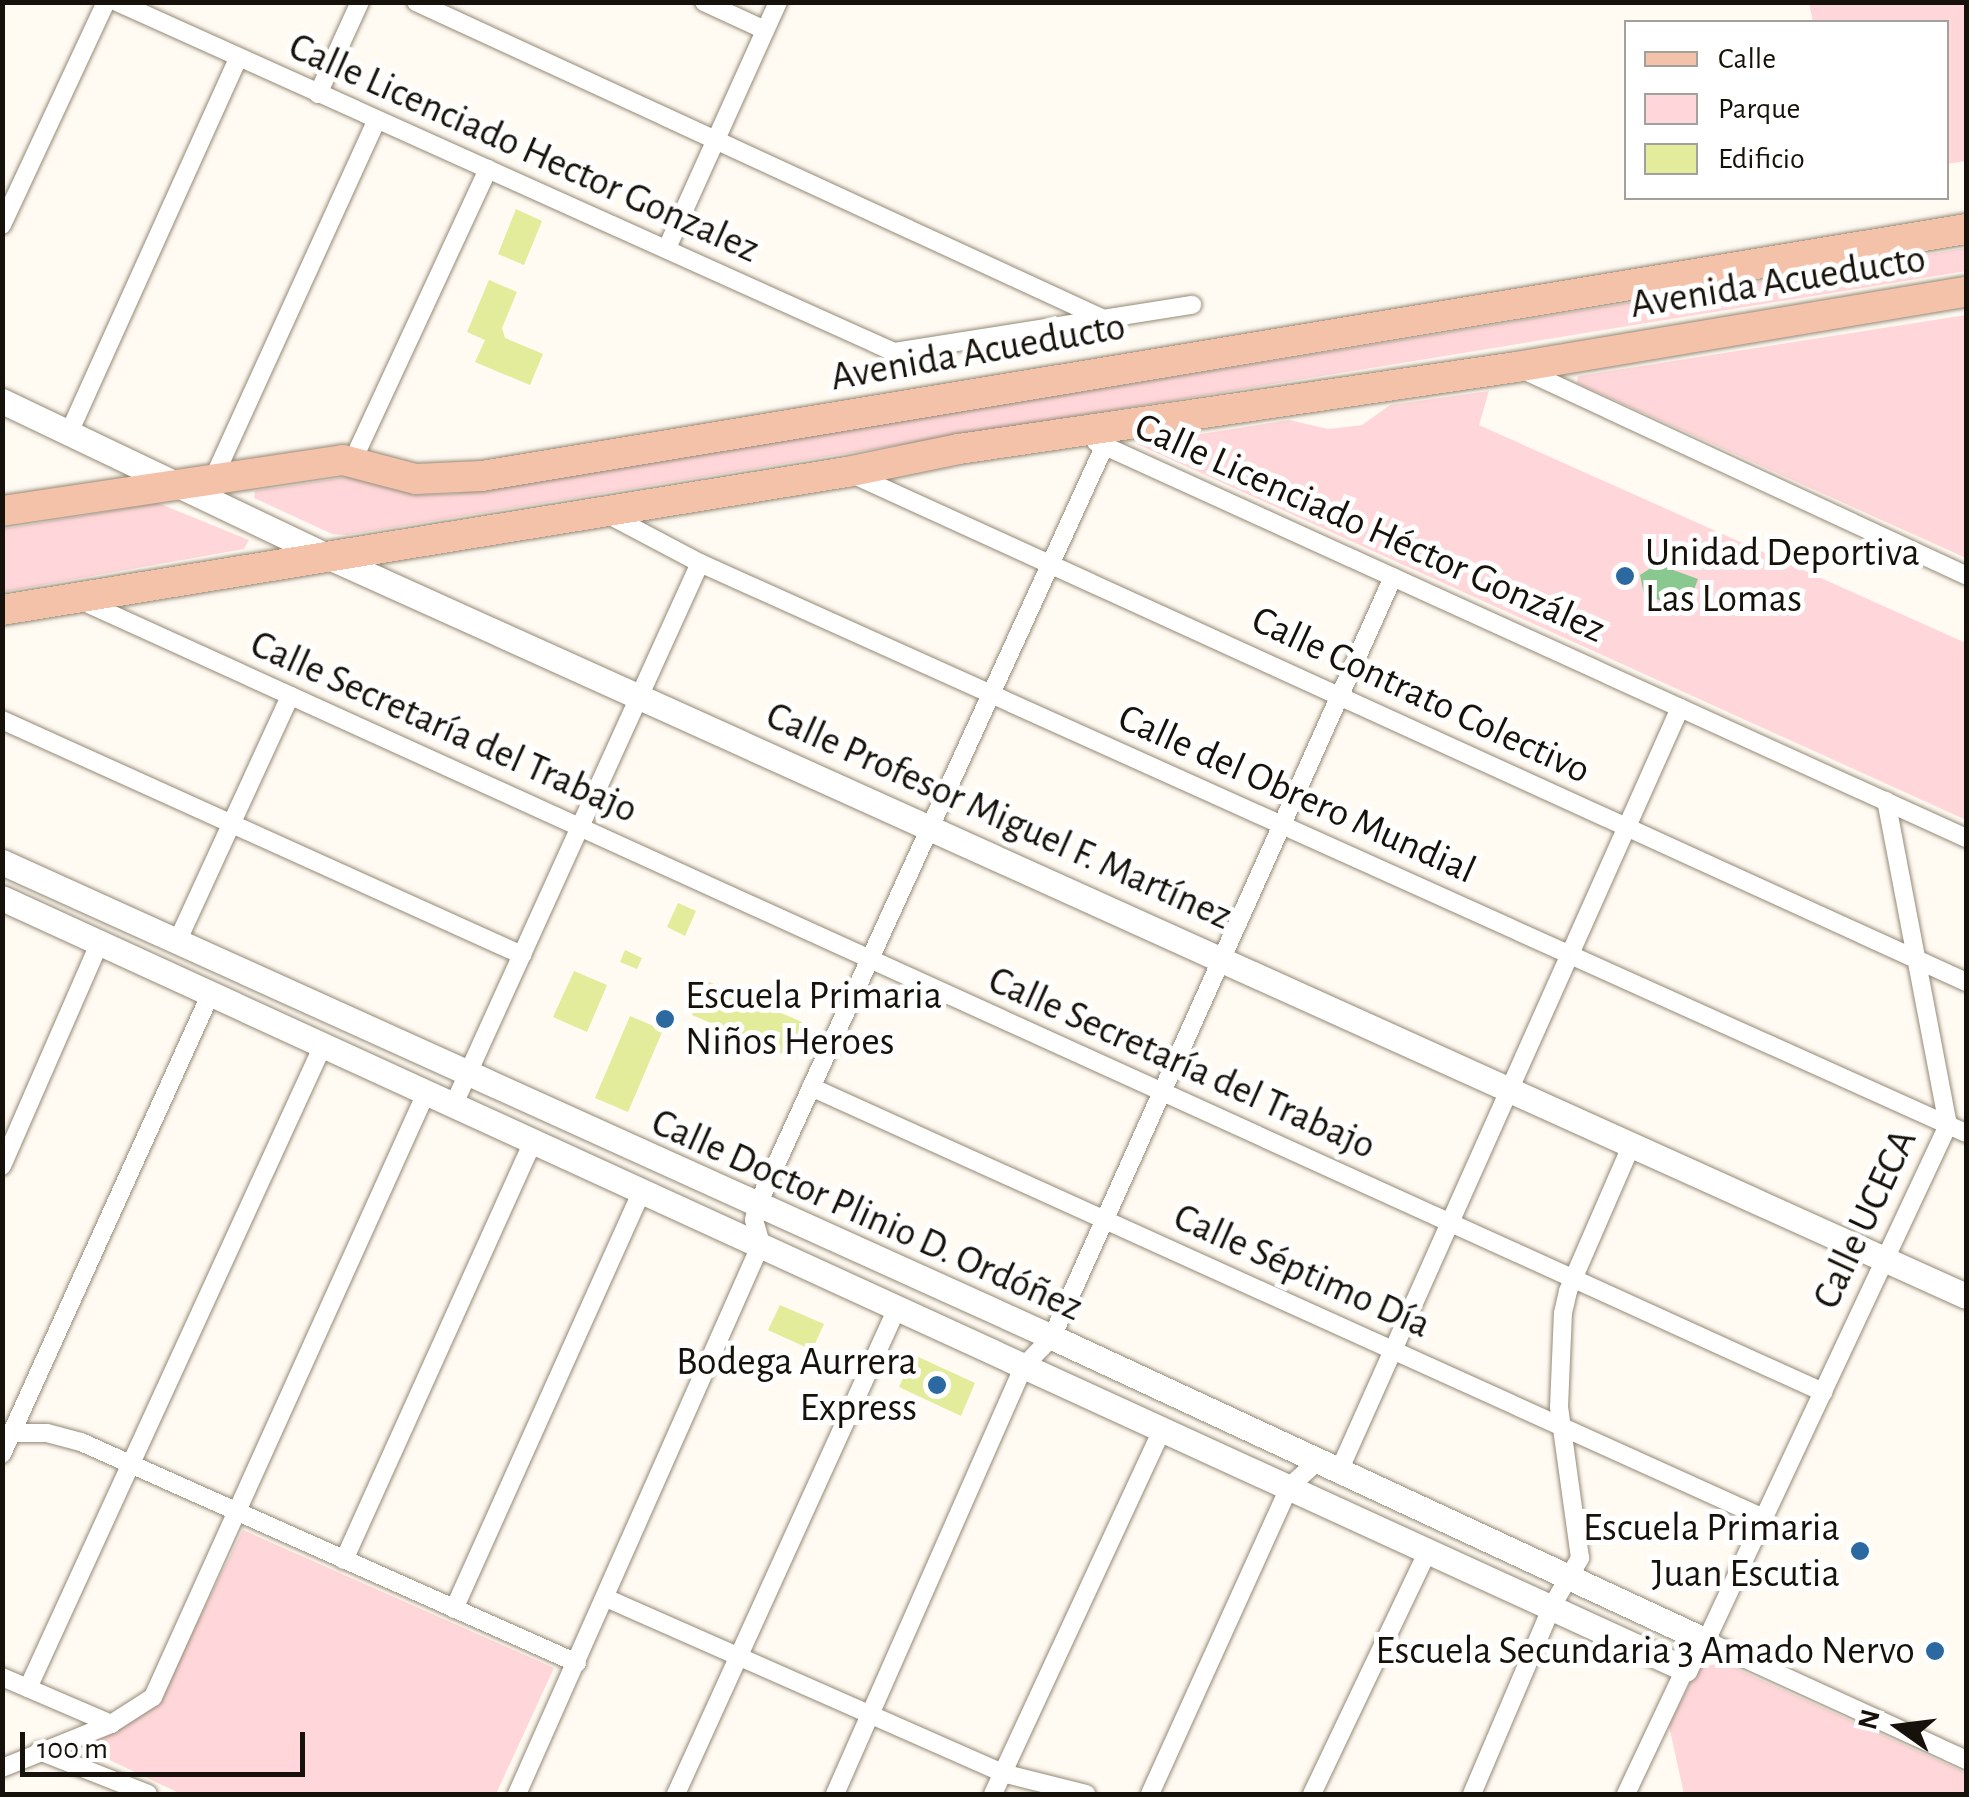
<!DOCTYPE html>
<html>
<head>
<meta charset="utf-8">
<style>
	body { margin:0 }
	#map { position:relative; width:1969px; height:1797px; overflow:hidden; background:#fffaf2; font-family:"Alegreya Sans",sans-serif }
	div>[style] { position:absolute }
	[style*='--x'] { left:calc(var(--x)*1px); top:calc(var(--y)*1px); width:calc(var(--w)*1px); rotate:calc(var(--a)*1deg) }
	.green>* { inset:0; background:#ffd7da }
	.water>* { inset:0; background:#89c990 }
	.building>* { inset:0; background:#e3ec9a }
	.roads { filter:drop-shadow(0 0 2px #948976) drop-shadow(0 0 2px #948976) }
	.street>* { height:18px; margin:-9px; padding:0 9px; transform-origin:9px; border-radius:9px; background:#fff }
	.secondary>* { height:25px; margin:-12.5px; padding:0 12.5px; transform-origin:12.5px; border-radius:12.5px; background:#fff }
	.primary>* { height:30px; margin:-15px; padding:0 15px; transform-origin:15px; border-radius:15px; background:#f4c1a9 }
	.dots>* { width:28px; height:28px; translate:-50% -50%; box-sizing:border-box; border:5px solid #fff; border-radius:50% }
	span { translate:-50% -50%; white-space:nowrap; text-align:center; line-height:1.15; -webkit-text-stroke:10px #fff; paint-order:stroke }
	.street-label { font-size:40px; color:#16120b }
	.poi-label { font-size:40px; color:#16120b }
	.left { translate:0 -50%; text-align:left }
	.right { translate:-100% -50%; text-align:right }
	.frame { position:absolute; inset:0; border:5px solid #16120b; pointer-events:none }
	.legend { position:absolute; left:1624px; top:20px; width:325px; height:180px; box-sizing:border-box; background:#fff; border:2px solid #a2a09d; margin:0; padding:12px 18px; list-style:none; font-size:30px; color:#16120b }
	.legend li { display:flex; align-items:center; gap:20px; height:50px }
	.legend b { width:50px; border:2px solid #a2a09d }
	.north { position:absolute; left:1849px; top:1677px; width:100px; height:100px; -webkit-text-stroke:8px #fff; paint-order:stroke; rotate:284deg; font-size:28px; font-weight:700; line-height:40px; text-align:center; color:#16120b }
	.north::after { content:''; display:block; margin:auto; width:35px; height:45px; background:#16120b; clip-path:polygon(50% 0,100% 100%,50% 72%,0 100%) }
	.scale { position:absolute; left:20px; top:1732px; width:285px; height:45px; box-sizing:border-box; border:5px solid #16120b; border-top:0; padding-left:12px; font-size:30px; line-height:35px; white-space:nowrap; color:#16120b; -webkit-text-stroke:8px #fff; paint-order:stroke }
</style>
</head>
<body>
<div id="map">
	<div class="green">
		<div style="clip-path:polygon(1809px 3px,1966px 3px,1966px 161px,1947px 164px,1946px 22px,1813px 22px)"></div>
		<div style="clip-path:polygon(1966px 248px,1966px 271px,347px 535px,332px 534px,254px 498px,255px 491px,347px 477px,415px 495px,453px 494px)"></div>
		<div style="clip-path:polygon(1966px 315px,1966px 558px,1577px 383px,1578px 376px)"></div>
		<div style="clip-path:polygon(1489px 391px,1479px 425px,1966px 643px,1966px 820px,1137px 444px,1289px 420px,1328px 429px,1362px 425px,1390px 405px)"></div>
		<div style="clip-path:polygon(158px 503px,249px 540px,244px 549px,3px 592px,3px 529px)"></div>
		<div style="clip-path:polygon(243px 1530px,554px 1668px,496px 1794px,181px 1794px,80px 1746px,156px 1705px)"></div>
		<div style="clip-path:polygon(1722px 1662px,1966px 1773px,1966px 1794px,1684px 1794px,1669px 1726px,1697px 1669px)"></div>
	</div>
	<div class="water">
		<div style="clip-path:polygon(1657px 564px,1698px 579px,1686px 611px,1644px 594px,1640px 575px)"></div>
	</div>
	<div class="building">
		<div style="clip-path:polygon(516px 209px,542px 221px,524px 265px,498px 254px)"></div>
		<div style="clip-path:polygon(489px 280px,517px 292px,502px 328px,505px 338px,543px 354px,530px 385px,475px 362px,485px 340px,467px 332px)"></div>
		<div style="clip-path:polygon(678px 903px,696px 911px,685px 936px,667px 927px)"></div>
		<div style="clip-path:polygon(625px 950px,642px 958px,637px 969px,620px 962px)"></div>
		<div style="clip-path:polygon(574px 971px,607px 985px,587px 1032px,553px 1017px)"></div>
		<div style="clip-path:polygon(707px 981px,802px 1022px,788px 1056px,692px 1015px)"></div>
		<div style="clip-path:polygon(630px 1016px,663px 1030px,628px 1112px,595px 1098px)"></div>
		<div style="clip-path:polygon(780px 1305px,824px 1324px,812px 1350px,768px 1330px)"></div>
		<div style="clip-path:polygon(914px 1355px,975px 1383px,961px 1416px,899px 1387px)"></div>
	</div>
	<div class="roads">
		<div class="street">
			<div style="--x:117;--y:2;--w:852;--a:24.25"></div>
			<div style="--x:894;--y:352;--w:302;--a:-9"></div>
			<div style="--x:416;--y:2;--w:760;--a:24.74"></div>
			<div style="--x:704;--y:2;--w:67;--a:24.7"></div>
			<div style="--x:318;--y:94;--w:101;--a:-65.5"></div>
			<div style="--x:2;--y:225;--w:246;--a:-65"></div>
			<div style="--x:667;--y:248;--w:270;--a:-65.7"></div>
			<div style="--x:1517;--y:367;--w:495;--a:24.9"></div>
			<div style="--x:68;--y:435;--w:413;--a:-65.7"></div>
			<div style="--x:1096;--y:442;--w:956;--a:24.47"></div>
			<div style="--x:353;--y:460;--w:321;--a:-65.1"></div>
			<div style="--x:852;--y:474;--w:1224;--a:24.51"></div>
			<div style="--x:214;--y:477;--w:392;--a:-65.5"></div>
			<div style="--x:607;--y:514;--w:105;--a:27.8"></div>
			<div style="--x:700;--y:563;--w:1388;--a:24.24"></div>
			<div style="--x:80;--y:600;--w:1915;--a:24.44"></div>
			<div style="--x:2;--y:720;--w:571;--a:24.32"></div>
			<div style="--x:177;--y:942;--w:271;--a:-65.3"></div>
			<div style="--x:811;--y:1087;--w:1046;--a:24.34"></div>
			<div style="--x:454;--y:1104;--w:594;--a:-65.55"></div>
			<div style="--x:2;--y:1166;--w:244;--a:-66.4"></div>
			<div style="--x:2;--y:1433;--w:45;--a:0"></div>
			<div style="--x:47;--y:1433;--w:35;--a:15"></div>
			<div style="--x:81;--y:1442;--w:543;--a:24.02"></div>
			<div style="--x:2;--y:1454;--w:506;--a:-65.61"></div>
			<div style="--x:1339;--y:1471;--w:836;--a:-65.92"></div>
			<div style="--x:344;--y:1560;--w:459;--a:-65.7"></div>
			<div style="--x:606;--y:1598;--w:433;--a:23.8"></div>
			<div style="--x:1002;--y:1773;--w:87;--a:14"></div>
			<div style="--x:454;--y:1609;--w:458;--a:-65.8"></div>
			<div style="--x:1700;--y:1638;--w:293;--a:24.6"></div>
			<div style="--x:1706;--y:1641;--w:570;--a:-64.87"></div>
			<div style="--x:1948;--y:1125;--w:330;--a:-100.8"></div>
			<div style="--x:2;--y:1677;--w:119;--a:23.3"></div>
			<div style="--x:28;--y:1688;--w:707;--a:-65.35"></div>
			<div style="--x:39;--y:1751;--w:117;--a:21.5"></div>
			<div style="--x:2;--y:1768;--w:118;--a:-22"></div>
			<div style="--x:111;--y:1724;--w:50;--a:-32.7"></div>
			<div style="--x:153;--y:1697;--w:663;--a:-65.68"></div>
			<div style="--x:517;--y:1794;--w:602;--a:-66.08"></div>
			<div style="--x:761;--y:1244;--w:25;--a:-106"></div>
			<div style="--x:754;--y:1220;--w:14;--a:-78"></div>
			<div style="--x:757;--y:1206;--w:859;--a:-65.43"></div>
			<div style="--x:676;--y:1794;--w:536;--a:-65.54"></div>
			<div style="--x:835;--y:1794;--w:468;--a:-66.2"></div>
			<div style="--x:1024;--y:1366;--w:40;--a:-46"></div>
			<div style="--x:1052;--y:1337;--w:833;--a:-65.83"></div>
			<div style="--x:993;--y:1794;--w:404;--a:-65.1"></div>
			<div style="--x:1150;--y:1794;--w:337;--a:-65.6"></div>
			<div style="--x:1289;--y:1487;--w:39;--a:-42"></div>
			<div style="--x:1312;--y:1794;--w:272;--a:-64.5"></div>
			<div style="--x:1472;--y:1794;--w:204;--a:-66.9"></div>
			<div style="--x:1552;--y:1606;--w:56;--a:-59.7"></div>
			<div style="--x:1580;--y:1558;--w:152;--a:-97.9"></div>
			<div style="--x:1559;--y:1407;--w:94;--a:-87.6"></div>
			<div style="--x:1563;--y:1313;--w:23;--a:-77"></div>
			<div style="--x:1568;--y:1291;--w:160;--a:-66.5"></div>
			<div style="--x:1626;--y:1794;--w:138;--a:-64.7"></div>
		</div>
		<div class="secondary">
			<div style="--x:2;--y:401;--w:360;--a:25.5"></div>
			<div style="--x:327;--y:556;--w:1798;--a:24.3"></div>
			<div style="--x:2;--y:862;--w:1152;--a:24.34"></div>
			<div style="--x:1052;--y:1337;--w:714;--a:24.92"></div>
			<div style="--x:1700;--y:1638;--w:34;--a:116"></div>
			<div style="--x:1685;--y:1669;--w:1851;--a:-155.39"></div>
		</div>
		<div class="primary">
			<div style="--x:2;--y:511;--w:345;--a:-8.5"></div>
			<div style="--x:343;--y:460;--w:75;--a:14.6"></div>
			<div style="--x:416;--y:479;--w:66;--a:-2.6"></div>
			<div style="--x:482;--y:476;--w:1504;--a:-9.45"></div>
			<div style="--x:2;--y:610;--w:856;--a:-9.28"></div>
			<div style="--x:847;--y:472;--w:114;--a:-11.6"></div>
			<div style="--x:959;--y:449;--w:563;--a:-8.37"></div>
			<div style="--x:1516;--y:367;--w:456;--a:-9.5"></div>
		</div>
	</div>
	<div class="dots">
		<div style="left:1625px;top:576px;background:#2b69a0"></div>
		<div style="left:665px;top:1019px;background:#2b69a0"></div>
		<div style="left:937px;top:1385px;background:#2b69a0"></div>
		<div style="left:1860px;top:1551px;background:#2b69a0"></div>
		<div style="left:1935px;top:1651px;background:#2b69a0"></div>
	</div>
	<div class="street-label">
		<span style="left:524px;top:148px;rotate:24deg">Calle Licenciado Hector Gonzalez</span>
		<span style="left:1778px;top:282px;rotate:-9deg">Avenida Acueducto</span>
		<span style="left:978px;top:352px;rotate:-10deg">Avenida Acueducto</span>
		<span style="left:1370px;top:528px;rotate:24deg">Calle Licenciado Héctor González</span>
		<span style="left:1421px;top:695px;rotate:25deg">Calle Contrato Colectivo</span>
		<span style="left:444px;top:727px;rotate:24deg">Calle Secretaría del Trabajo</span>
		<span style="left:1297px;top:794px;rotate:24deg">Calle del Obrero Mundial</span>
		<span style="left:999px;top:816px;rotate:24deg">Calle Profesor Miguel F. Martínez</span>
		<span style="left:1182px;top:1063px;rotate:24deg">Calle Secretaría del Trabajo</span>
		<span style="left:867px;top:1215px;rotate:24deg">Calle Doctor Plinio D. Ordóñez</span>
		<span style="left:1865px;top:1219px;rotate:-65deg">Calle UCECA</span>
		<span style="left:1302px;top:1271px;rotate:24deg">Calle Séptimo Día</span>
	</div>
	<div class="poi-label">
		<span class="left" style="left:1645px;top:576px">Unidad Deportiva<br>Las Lomas</span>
		<span class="left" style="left:685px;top:1019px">Escuela Primaria<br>Niños Heroes</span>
		<span class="right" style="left:917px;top:1385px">Bodega Aurrera<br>Express</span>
		<span class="right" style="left:1840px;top:1551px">Escuela Primaria<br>Juan Escutia</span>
		<span class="right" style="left:1915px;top:1651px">Escuela Secundaria 3 Amado Nervo</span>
	</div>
	<div class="frame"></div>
	<ul class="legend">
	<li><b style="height:12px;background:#f4c1a9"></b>Calle</li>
	<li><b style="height:28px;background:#ffd7da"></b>Parque</li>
	<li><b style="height:28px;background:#e3ec9a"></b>Edificio</li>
	</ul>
	<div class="north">N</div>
	<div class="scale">100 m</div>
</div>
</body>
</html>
